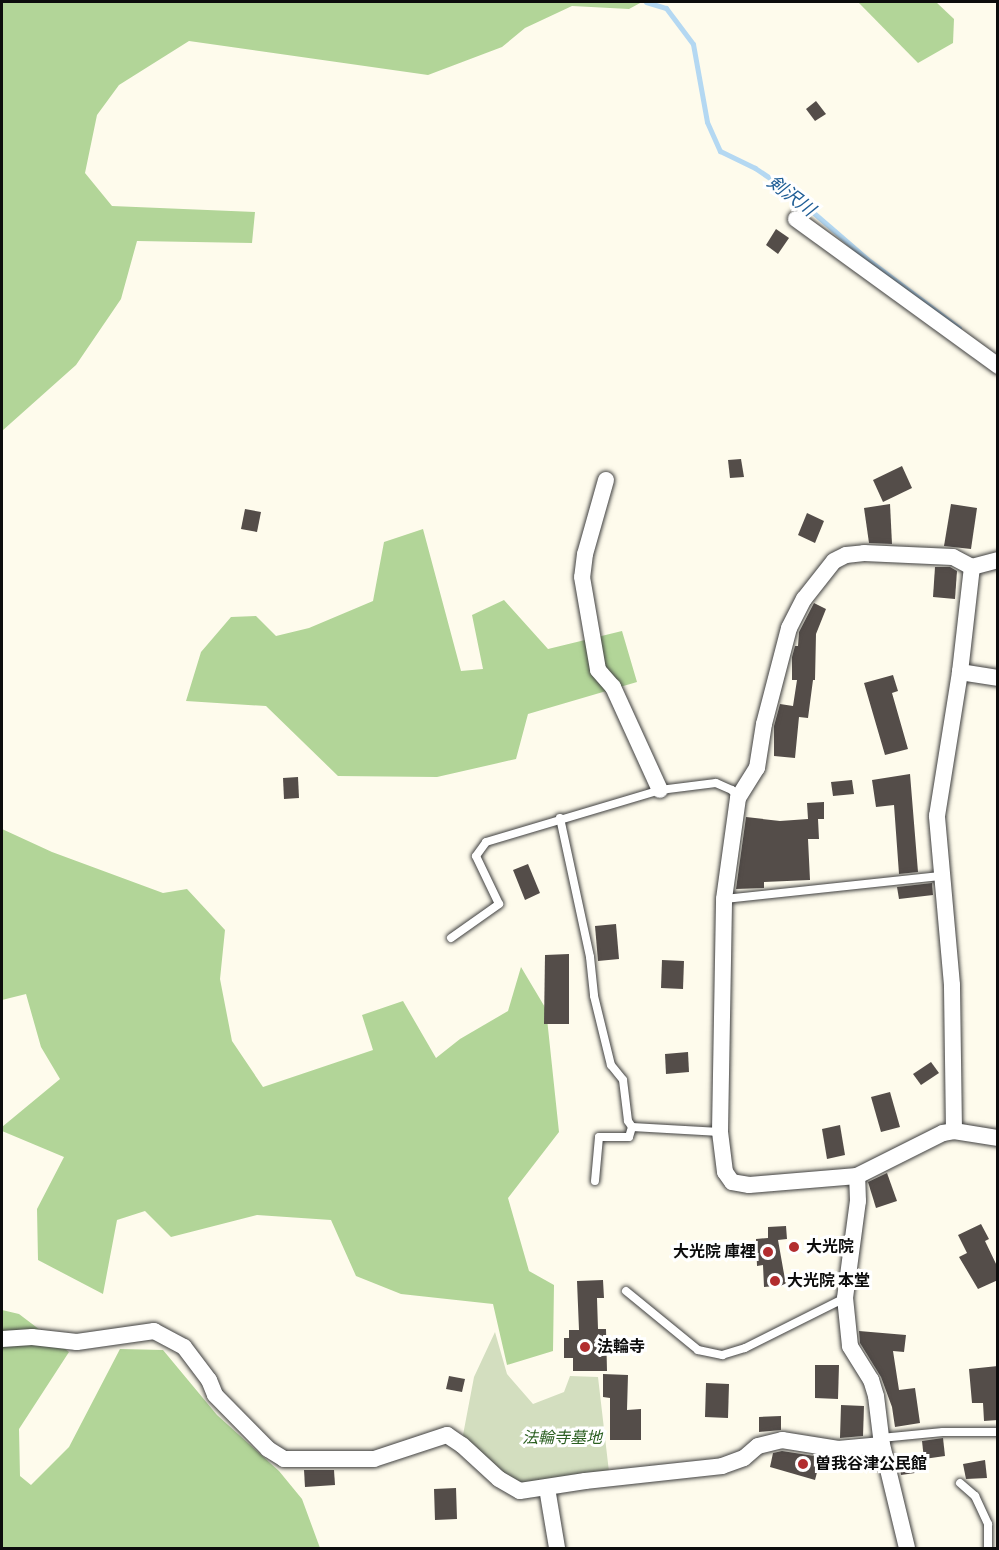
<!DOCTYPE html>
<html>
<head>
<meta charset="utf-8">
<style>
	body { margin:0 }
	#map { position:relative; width:999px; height:1550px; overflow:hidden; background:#fefbec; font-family:"Crimson Pro","Noto Sans JP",serif }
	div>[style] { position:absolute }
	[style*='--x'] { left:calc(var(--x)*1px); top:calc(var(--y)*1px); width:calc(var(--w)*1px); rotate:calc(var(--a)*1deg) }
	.forest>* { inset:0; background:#b2d598 }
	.cemetery>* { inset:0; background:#d3debf }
	.stream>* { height:5px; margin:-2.5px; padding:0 2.5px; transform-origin:2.5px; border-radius:2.5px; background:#b4d8f2 }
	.building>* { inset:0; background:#544d49 }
	.roads { filter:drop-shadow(0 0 2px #3f3f3f) drop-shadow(0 0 2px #3f3f3f) }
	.lane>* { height:8px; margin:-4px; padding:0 4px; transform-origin:4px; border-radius:4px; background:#fff }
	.street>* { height:16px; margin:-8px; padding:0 8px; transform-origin:8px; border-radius:8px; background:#fff }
	.dots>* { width:16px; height:16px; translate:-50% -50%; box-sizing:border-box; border:3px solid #fff; border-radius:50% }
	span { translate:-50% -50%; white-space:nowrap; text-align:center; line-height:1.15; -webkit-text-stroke:6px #fff; paint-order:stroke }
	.poi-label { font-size:16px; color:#0c0c0c; font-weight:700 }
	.left { translate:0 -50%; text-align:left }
	.right { translate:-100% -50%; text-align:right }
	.park-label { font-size:16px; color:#2b5f21; font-style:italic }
	.water-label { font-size:18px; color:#1e5d95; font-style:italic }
	.frame { position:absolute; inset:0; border:3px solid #0c0c0c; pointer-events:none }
</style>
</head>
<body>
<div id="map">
	<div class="forest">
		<div style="clip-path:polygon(2px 2px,642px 2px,629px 9px,572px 6px,525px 28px,502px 47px,428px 75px,189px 41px,119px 85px,97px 115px,85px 173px,112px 206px,255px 212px,252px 243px,137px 241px,121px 299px,76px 365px,2px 431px)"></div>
		<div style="clip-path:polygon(858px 2px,936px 2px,954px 19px,953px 43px,918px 63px)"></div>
		<div style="clip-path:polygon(423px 529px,461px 671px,483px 669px,472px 615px,504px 600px,548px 649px,622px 631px,637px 682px,528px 714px,516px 759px,437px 777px,338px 776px,266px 706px,186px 701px,201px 652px,231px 617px,256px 616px,276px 636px,309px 628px,373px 601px,384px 542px)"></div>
		<div style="clip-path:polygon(2px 829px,52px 852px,163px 893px,187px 889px,225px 930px,220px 979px,232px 1041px,263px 1087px,373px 1050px,362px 1015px,403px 1001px,436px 1058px,460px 1039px,508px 1011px,521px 967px,546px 1009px,559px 1132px,508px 1198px,529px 1271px,554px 1285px,553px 1351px,507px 1365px,493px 1304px,401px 1294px,356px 1276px,331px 1220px,257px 1215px,171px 1237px,145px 1211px,117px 1220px,103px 1294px,38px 1260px,37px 1209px,64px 1157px,2px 1131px,2px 1127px,60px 1079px,41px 1047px,26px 994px,2px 1000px)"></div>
		<div style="clip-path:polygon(2px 1310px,19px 1314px,69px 1352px,19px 1429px,20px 1476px,31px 1485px,69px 1447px,120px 1349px,163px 1350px,217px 1415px,279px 1471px,302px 1499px,320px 1548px,2px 1548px)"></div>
	</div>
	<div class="cemetery">
		<div style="clip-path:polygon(495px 1332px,507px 1374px,533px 1404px,564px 1392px,570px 1376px,598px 1377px,609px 1472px,521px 1487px,501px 1474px,463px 1435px,474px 1377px)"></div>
	</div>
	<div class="stream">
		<div style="--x:646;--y:2;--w:21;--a:17"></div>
		<div style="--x:666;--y:8;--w:45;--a:53.1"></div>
		<div style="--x:693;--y:44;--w:79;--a:79.8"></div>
		<div style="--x:707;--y:122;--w:32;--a:66"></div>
		<div style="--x:720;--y:151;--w:39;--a:26"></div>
		<div style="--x:755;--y:168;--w:37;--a:34"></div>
		<div style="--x:786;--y:189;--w:107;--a:40.8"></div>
		<div style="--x:867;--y:259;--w:115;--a:36.9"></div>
	</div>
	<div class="building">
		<div style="clip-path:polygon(816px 101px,826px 114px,815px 121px,806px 109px)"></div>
		<div style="clip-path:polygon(776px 229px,789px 238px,778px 254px,766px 245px)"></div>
		<div style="clip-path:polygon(741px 459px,744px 477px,730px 478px,728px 460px)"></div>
		<div style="clip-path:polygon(902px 466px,912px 488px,883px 502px,873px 480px)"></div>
		<div style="clip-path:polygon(890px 504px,892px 544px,869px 543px,864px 508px)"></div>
		<div style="clip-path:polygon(951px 504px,977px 508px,971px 549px,944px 546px)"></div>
		<div style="clip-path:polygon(245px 509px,261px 512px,257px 532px,241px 529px)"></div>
		<div style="clip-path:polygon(807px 513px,824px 521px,815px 543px,798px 535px)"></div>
		<div style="clip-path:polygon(935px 567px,950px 567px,957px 571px,955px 599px,933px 597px)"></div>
		<div style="clip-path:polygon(814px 603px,826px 609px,816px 634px,815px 680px,813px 680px,808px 718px,799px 717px,795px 758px,774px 756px,774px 726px,780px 704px,793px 706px,797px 680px,792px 680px,792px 657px,795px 646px,798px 646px,799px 632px)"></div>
		<div style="clip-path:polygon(893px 675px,898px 691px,892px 693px,908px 749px,885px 755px,864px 683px)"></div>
		<div style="clip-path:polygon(910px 774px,918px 872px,899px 874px,894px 805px,876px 807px,872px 780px)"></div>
		<div style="clip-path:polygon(298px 777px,299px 798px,284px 799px,283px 778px)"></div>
		<div style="clip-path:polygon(852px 780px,854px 794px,833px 796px,831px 782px)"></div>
		<div style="clip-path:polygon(824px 802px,824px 819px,818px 819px,819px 839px,808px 839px,810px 880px,764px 882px,764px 888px,736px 889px,746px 817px,780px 821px,808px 819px,807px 803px)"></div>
		<div style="clip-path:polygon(528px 864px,540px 893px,525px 900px,513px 870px)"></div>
		<div style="clip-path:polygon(932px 883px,933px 895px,899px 899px,897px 887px)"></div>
		<div style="clip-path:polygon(616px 924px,619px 959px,598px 961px,595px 926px)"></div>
		<div style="clip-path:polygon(569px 954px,569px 1024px,544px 1024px,545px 955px)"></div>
		<div style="clip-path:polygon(662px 960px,684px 961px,683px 989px,661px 988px)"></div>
		<div style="clip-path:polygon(688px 1052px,689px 1072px,666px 1074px,665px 1054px)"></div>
		<div style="clip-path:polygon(931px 1062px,939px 1073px,921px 1085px,913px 1074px)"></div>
		<div style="clip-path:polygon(890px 1092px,900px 1127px,881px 1132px,871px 1097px)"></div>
		<div style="clip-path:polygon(840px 1125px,845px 1155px,827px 1159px,822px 1129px)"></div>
		<div style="clip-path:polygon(887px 1173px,897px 1201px,876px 1208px,868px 1182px)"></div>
		<div style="clip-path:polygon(981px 1224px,989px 1239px,985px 1241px,998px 1268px,998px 1280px,978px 1289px,959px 1257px,967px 1253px,958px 1235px)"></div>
		<div style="clip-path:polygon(786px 1226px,787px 1239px,778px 1240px,786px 1285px,764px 1287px,763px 1265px,757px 1266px,756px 1239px,768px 1238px,768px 1227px)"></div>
		<div style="clip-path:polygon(603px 1280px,604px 1298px,597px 1298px,598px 1329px,606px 1329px,607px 1371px,573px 1371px,573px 1358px,564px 1358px,564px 1338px,569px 1338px,569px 1330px,579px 1330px,577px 1281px)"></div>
		<div style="clip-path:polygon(859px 1331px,906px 1335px,904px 1352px,893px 1351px,899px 1390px,915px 1388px,920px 1423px,895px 1427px,892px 1407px,881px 1377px,860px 1343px)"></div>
		<div style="clip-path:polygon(815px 1365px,839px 1365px,838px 1399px,815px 1398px)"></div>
		<div style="clip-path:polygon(998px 1366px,998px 1420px,984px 1421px,983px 1403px,972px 1403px,969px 1369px)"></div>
		<div style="clip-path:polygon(603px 1374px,628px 1375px,627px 1410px,641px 1409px,641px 1440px,610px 1440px,610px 1398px,603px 1397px)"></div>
		<div style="clip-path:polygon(449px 1376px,465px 1379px,462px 1392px,446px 1389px)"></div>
		<div style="clip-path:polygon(706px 1383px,729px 1384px,728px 1418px,705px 1417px)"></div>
		<div style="clip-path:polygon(841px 1405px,864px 1406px,863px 1436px,840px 1438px)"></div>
		<div style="clip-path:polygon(781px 1416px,781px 1430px,759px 1432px,759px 1417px)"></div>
		<div style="clip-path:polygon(943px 1438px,945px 1456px,924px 1459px,922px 1441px)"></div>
		<div style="clip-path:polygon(782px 1451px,821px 1457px,815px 1480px,770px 1467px,773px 1453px)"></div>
		<div style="clip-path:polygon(920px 1454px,922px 1472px,901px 1475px,898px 1457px)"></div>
		<div style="clip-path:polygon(985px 1460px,987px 1478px,966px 1479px,963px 1464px)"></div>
		<div style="clip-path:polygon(304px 1470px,334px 1470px,335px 1485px,305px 1487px)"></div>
		<div style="clip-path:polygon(456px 1488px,457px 1519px,435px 1520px,434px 1489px)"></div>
	</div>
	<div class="roads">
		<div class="lane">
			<div style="--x:560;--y:818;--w:142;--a:77.8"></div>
			<div style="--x:590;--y:957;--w:39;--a:84"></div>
			<div style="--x:594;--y:996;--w:71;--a:76.2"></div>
			<div style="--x:611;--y:1065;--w:19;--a:51"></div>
			<div style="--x:623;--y:1080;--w:41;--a:83"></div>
			<div style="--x:628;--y:1121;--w:7;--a:56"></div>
			<div style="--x:632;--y:1127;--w:88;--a:3.3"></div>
			<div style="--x:724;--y:899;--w:218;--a:-6.1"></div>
			<div style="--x:451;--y:938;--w:59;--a:-35.3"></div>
			<div style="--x:499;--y:904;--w:53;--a:-115.6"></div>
			<div style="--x:476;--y:856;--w:17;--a:-54"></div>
			<div style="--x:486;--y:842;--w:182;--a:-16.6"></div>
			<div style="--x:660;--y:790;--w:56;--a:-7.1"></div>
			<div style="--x:716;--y:783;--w:17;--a:24"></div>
			<div style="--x:732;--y:790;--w:10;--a:53"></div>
			<div style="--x:595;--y:1181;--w:44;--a:-84.8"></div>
			<div style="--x:599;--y:1137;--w:30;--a:0"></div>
			<div style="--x:629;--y:1137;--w:10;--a:-73"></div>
			<div style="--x:626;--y:1291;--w:93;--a:39.3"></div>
			<div style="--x:698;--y:1350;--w:25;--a:12"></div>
			<div style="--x:722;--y:1355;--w:24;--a:-17"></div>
			<div style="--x:745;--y:1348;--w:112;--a:-26.6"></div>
			<div style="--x:881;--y:1438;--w:62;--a:-5.5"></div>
			<div style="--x:943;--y:1432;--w:55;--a:0"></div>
			<div style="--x:960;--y:1483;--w:20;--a:41"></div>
			<div style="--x:975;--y:1496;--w:31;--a:65"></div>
			<div style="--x:988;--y:1524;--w:24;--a:90"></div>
		</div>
		<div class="street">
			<div style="--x:796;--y:219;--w:250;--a:36"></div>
			<div style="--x:606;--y:480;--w:77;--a:105.8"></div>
			<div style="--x:585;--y:554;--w:23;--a:97"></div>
			<div style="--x:582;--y:577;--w:94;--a:80.2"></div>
			<div style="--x:598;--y:670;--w:23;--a:49"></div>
			<div style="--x:613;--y:687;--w:113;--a:65.5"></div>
			<div style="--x:960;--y:672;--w:38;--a:9"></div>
			<div style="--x:954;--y:1131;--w:146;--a:-90.8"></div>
			<div style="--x:952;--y:985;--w:170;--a:-95.1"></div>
			<div style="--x:937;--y:816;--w:146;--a:-80.9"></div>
			<div style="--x:960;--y:672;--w:106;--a:-83.5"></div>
			<div style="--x:972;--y:567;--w:27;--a:-15"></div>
			<div style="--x:857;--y:1176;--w:108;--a:175.2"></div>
			<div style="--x:749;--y:1185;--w:17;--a:-170"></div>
			<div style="--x:732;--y:1182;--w:12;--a:-125"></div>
			<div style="--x:725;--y:1172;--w:40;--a:-97.1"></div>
			<div style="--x:720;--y:1132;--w:233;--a:-89"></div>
			<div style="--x:724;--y:899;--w:102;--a:-82.1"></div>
			<div style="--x:738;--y:798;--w:36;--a:-58"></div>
			<div style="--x:757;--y:768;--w:45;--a:-81"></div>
			<div style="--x:764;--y:724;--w:99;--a:-75.4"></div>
			<div style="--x:789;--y:628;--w:33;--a:-63"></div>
			<div style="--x:804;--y:599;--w:48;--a:-51.7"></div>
			<div style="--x:834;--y:561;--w:13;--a:-27"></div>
			<div style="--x:846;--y:555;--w:18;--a:-6"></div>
			<div style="--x:864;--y:553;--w:89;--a:2.6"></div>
			<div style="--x:953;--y:557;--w:21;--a:28"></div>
			<div style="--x:2;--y:1339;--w:30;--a:-4"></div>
			<div style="--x:32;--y:1337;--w:45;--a:6.3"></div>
			<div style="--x:77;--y:1342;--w:78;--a:-8.1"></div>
			<div style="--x:154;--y:1331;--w:34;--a:28"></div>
			<div style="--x:184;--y:1347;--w:41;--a:52.9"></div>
			<div style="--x:209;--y:1380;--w:16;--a:68"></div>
			<div style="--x:215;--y:1395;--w:76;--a:45.5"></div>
			<div style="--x:268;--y:1449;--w:19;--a:32"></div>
			<div style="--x:284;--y:1459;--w:90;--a:0"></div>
			<div style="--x:374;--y:1459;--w:77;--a:-18.2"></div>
			<div style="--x:447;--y:1435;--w:18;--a:34"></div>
			<div style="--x:462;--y:1445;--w:50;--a:42.6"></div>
			<div style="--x:499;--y:1479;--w:24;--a:30"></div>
			<div style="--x:520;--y:1491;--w:66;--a:-8.7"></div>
			<div style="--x:585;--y:1481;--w:138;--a:-6.2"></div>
			<div style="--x:722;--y:1466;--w:23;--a:-20"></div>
			<div style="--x:744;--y:1458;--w:18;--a:-41"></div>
			<div style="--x:758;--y:1446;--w:25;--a:-14"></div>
			<div style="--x:782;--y:1440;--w:57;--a:9.1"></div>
			<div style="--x:838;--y:1449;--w:44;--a:-5.2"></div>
			<div style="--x:547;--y:1488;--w:61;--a:80.5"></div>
			<div style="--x:907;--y:1548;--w:106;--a:-103.6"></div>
			<div style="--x:882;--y:1445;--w:49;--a:-97"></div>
			<div style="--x:876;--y:1396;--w:17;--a:-107"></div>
			<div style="--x:871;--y:1380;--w:40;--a:-122"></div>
			<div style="--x:850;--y:1346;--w:48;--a:-95.9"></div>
			<div style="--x:845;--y:1298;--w:98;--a:-82.4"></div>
			<div style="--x:858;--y:1201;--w:25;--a:-92"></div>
			<div style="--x:857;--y:1176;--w:96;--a:-26.6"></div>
			<div style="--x:943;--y:1133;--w:11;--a:-10"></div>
			<div style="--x:954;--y:1131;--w:45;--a:9"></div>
		</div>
	</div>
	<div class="dots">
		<div style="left:794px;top:1247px;background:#b22d2f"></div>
		<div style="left:768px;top:1252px;background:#b22d2f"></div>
		<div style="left:775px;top:1281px;background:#b22d2f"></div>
		<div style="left:585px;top:1347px;background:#b22d2f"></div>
		<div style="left:803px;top:1464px;background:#b22d2f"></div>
	</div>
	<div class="poi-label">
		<span class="left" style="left:806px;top:1247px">大光院</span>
		<span class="right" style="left:756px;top:1252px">大光院 庫裡</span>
		<span class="left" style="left:787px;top:1281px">大光院 本堂</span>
		<span class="left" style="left:597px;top:1347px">法輪寺</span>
		<span class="left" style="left:815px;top:1464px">曽我谷津公民館</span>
	</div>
	<div class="park-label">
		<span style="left:562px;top:1438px">法輪寺墓地</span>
	</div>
	<div class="water-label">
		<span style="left:791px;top:196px;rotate:37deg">剣沢川</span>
	</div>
	<div class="frame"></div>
</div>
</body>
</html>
